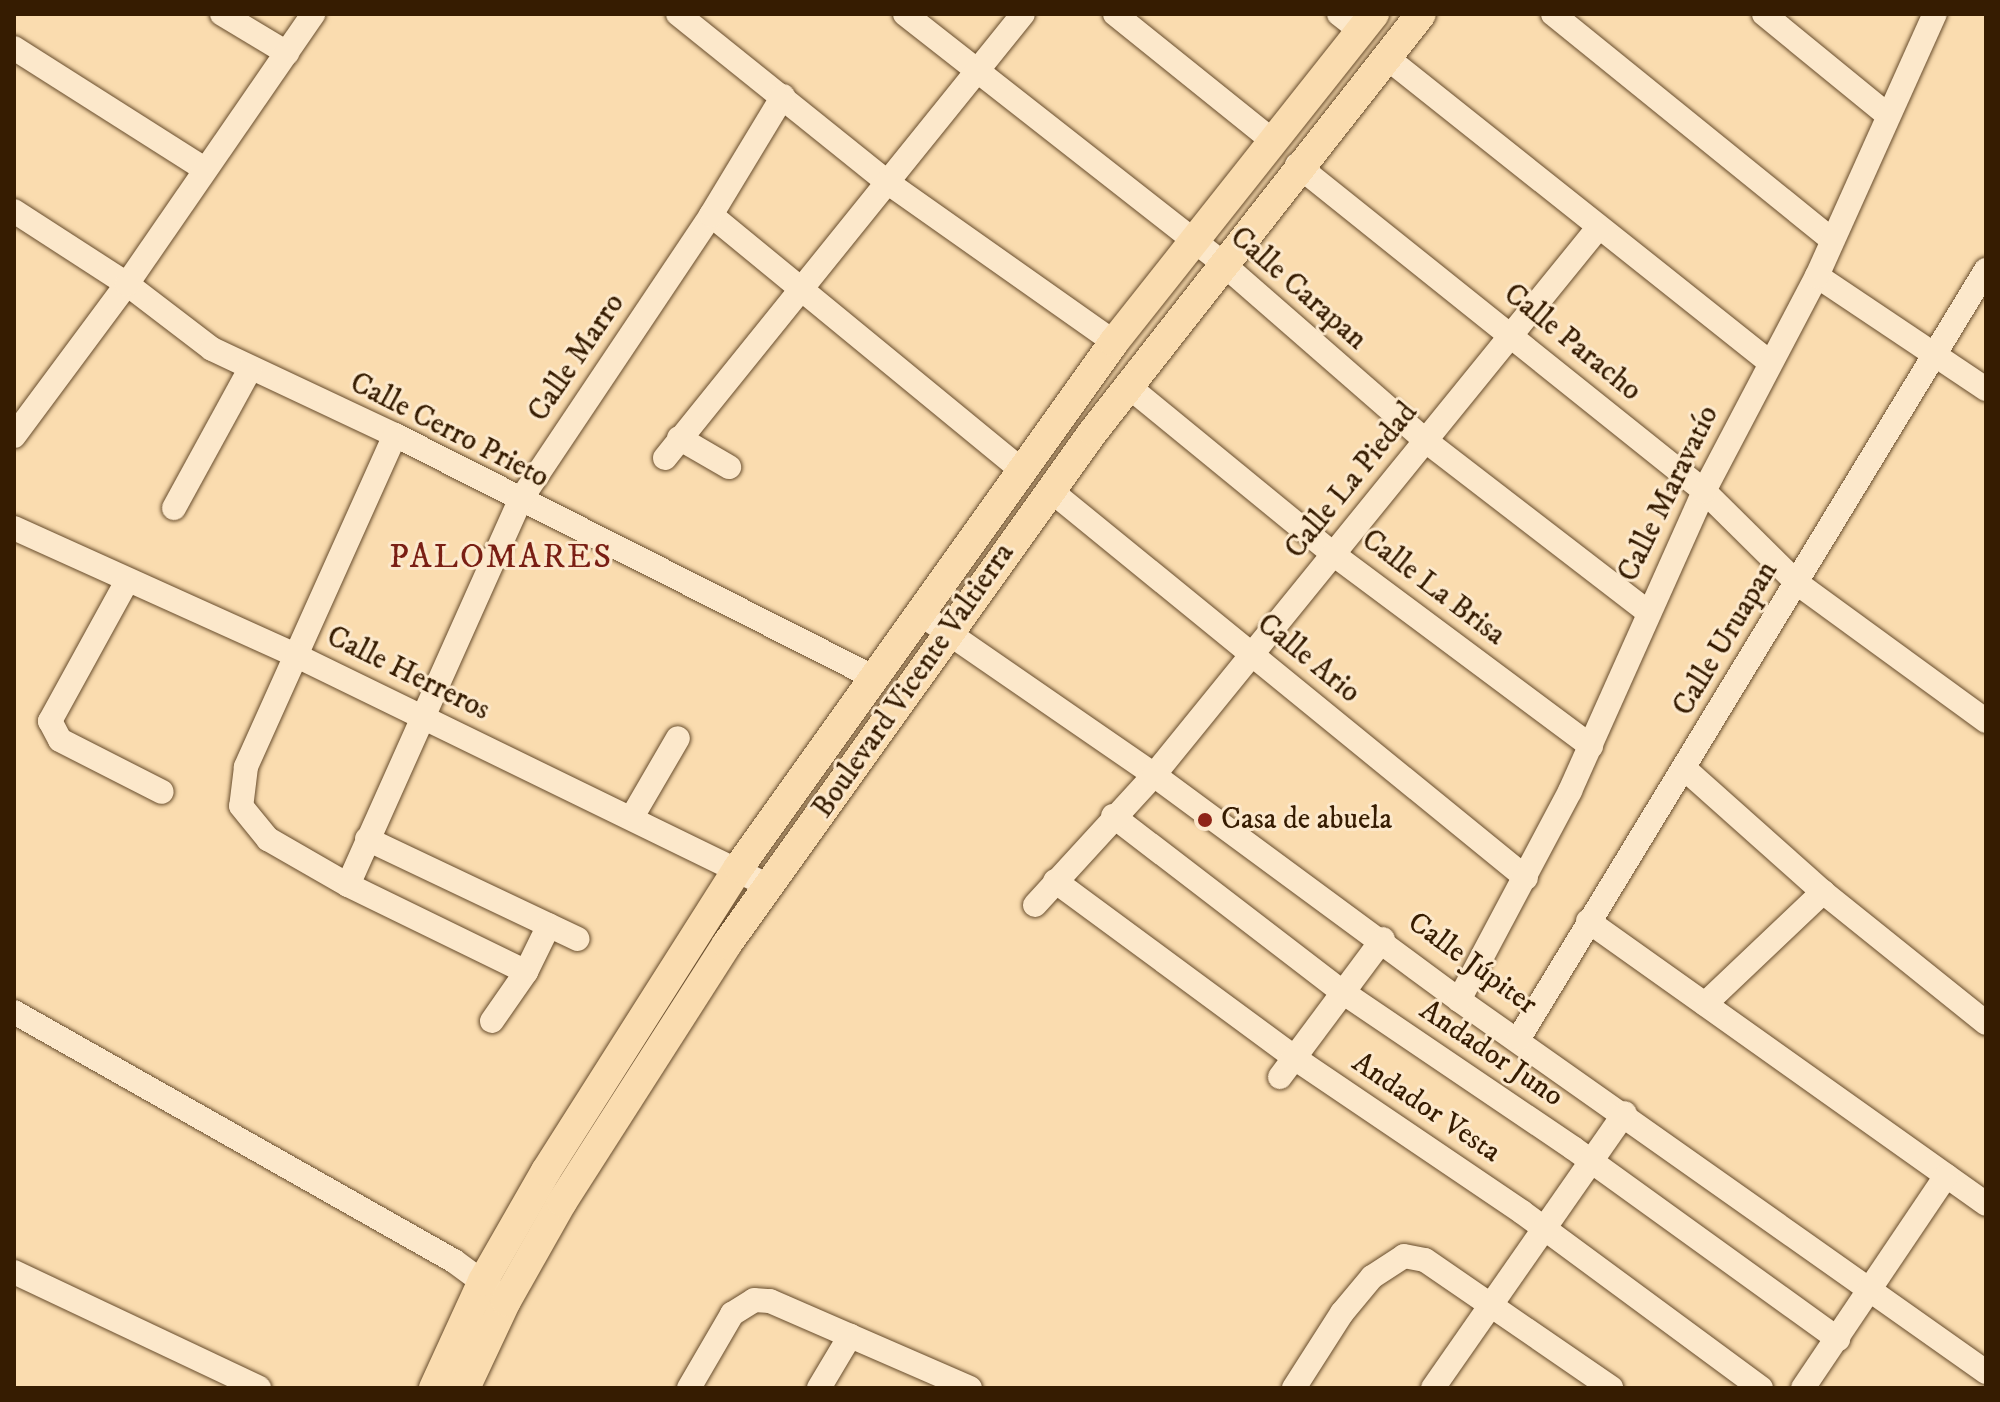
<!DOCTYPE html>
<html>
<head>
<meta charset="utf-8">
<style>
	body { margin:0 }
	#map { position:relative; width:2000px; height:1402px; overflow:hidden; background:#fadcaf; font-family:"IM FELL DW Pica",serif }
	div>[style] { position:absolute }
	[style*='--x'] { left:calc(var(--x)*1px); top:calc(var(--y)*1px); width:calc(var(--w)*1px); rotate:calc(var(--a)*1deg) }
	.roads { filter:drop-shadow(0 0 2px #674c2c) drop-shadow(0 0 2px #674c2c) }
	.minor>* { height:24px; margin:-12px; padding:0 12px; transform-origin:12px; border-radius:12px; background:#fce8cb }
	.major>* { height:30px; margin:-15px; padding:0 15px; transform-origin:15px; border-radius:15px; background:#fadcaf }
	.dots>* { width:22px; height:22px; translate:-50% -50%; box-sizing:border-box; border:4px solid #fce8cb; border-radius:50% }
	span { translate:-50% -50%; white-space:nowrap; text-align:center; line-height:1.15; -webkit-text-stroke:6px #fce8cb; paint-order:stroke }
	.street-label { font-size:30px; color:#361c01 }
	.poi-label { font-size:30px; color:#361c01 }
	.left { translate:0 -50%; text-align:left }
	.quarter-label { font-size:34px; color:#7a1f14; letter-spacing:2px }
	.frame { position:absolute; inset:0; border:16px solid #361c01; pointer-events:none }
</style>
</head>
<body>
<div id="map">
	<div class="roads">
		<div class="minor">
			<div style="--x:222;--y:14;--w:76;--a:31"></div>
			<div style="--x:678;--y:14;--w:268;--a:38.8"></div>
			<div style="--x:887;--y:182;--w:278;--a:35.2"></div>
			<div style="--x:905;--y:14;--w:403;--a:38.1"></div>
			<div style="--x:1222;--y:263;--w:271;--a:41.1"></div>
			<div style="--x:1426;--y:441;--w:280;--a:37.6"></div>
			<div style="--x:1115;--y:14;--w:204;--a:38.8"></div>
			<div style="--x:1339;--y:14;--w:28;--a:38"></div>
			<div style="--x:1553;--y:14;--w:358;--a:39"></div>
			<div style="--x:1764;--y:14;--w:158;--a:39.3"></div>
			<div style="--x:14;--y:48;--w:226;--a:32.4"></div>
			<div style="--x:1386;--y:57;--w:490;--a:38.5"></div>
			<div style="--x:1297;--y:165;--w:521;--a:38.69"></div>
			<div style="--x:1704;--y:491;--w:131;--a:44.7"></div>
			<div style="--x:1797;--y:583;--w:234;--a:36.1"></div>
			<div style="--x:14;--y:211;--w:135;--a:32.9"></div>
			<div style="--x:127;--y:284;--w:107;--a:37.4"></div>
			<div style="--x:212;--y:349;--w:202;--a:25.2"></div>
			<div style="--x:395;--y:435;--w:536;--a:26.85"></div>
			<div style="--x:711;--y:215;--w:400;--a:39.4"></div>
			<div style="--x:1817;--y:276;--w:203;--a:33.8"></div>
			<div style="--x:1128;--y:386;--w:265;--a:39.3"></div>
			<div style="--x:1333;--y:554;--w:322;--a:36.7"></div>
			<div style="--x:395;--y:435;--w:364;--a:114.2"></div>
			<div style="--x:246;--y:767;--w:39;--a:97"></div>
			<div style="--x:241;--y:806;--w:43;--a:50.7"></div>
			<div style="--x:268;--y:839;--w:92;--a:29.9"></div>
			<div style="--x:348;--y:885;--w:198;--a:26"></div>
			<div style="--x:14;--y:436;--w:189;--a:-53.4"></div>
			<div style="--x:127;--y:284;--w:328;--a:-55.4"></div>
			<div style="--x:679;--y:438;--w:58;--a:30.1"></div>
			<div style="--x:665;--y:458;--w:570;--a:-51.12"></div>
			<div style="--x:1050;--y:490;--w:614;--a:39.18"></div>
			<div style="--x:174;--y:508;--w:158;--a:-61.3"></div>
			<div style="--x:14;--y:528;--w:311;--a:24.3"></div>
			<div style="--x:297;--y:656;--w:525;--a:25.98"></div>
			<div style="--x:127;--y:581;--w:160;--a:118.8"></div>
			<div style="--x:50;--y:721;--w:21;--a:62"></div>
			<div style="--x:60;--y:740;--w:114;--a:27"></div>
			<div style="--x:918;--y:612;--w:287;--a:34.6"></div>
			<div style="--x:1154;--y:775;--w:379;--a:36.4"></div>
			<div style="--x:1459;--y:1000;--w:645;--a:35.22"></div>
			<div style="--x:1686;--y:770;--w:183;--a:41.7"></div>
			<div style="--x:1823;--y:892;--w:209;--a:38.8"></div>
			<div style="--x:1113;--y:816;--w:291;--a:37.5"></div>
			<div style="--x:1344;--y:993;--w:277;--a:34.1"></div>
			<div style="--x:1573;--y:1148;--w:327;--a:35.8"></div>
			<div style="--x:632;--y:817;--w:91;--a:-59.8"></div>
			<div style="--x:367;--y:839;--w:233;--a:25.4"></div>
			<div style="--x:1055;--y:881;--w:300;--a:36.4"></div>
			<div style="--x:1296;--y:1059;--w:273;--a:34.1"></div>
			<div style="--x:1522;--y:1212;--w:297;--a:36.4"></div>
			<div style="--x:348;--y:885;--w:419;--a:-65.9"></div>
			<div style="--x:519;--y:502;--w:345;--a:-56.2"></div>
			<div style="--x:711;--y:215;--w:139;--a:-58.8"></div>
			<div style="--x:1035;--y:905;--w:176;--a:-47.5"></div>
			<div style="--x:1154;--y:775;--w:705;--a:-50.93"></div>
			<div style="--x:1588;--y:921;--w:488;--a:35.4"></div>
			<div style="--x:1459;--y:1000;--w:237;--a:-62"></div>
			<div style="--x:1570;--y:791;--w:329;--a:-65.9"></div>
			<div style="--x:1704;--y:491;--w:243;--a:-62.3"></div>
			<div style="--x:1817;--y:276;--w:287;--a:-65.8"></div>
			<div style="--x:1705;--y:1004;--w:163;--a:-43.5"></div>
			<div style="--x:14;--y:1012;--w:506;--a:29.51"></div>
			<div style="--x:454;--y:1261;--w:52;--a:36.4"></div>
			<div style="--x:492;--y:1021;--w:60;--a:-55.2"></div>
			<div style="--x:526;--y:972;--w:52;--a:-63.9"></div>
			<div style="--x:1519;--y:1038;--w:899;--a:-58.7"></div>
			<div style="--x:1280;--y:1077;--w:172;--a:-53.3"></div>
			<div style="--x:14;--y:1272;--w:271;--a:25.3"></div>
			<div style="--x:689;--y:1388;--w:86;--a:-59.8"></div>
			<div style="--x:732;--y:1314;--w:26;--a:-32"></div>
			<div style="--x:754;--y:1300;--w:16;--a:4"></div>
			<div style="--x:770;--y:1301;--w:218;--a:23.5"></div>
			<div style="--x:819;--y:1388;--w:61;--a:-59.2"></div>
			<div style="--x:1294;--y:1388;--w:89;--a:-57.4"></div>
			<div style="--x:1342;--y:1313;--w:47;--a:-50.2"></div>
			<div style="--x:1372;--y:1277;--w:38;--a:-33"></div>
			<div style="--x:1404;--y:1256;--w:21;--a:11"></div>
			<div style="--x:1425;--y:1260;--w:226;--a:34.5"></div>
			<div style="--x:1433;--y:1388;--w:335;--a:-55.1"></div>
			<div style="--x:1803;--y:1388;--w:256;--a:-56"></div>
		</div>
		<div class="major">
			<div style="--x:434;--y:1388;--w:118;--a:-65.4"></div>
			<div style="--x:483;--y:1281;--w:127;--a:-60.2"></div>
			<div style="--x:546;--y:1171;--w:360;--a:-57.6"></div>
			<div style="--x:739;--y:867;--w:645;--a:-54.46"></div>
			<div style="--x:1114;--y:342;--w:419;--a:-51.6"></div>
			<div style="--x:465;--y:1388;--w:96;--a:-64.8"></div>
			<div style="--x:506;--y:1301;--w:114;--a:-60.5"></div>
			<div style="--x:562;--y:1202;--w:306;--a:-57.4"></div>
			<div style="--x:727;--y:944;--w:629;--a:-54.44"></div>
			<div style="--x:1093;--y:432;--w:531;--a:-51.88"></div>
		</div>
	</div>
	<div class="dots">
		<div style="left:1205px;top:820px;background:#8f2418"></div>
	</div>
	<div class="street-label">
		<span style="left:1298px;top:289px;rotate:41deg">Calle Carapan</span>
		<span style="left:1572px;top:343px;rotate:39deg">Calle Paracho</span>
		<span style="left:577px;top:358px;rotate:-56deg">Calle Marro</span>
		<span style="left:449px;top:431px;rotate:27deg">Calle Cerro Prieto</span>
		<span style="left:1352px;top:481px;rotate:-51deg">Calle La Piedad</span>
		<span style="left:1669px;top:494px;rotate:-64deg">Calle Maravatío</span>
		<span style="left:1433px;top:588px;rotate:37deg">Calle La Brisa</span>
		<span style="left:1726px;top:639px;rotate:-59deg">Calle Uruapan</span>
		<span style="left:1308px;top:659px;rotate:39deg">Calle Ario</span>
		<span style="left:408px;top:674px;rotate:26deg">Calle Herreros</span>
		<span style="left:914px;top:681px;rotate:-55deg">Boulevard Vicente Valtierra</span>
		<span style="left:1472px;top:964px;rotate:36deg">Calle Júpiter</span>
		<span style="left:1491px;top:1054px;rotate:34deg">Andador Juno</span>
		<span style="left:1426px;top:1108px;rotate:34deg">Andador Vesta</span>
	</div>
	<div class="poi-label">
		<span class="left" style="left:1221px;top:820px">Casa de abuela</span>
	</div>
	<div class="quarter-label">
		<span style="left:501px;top:558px">PALOMARES</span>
	</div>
	<div class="frame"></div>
</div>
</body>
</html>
